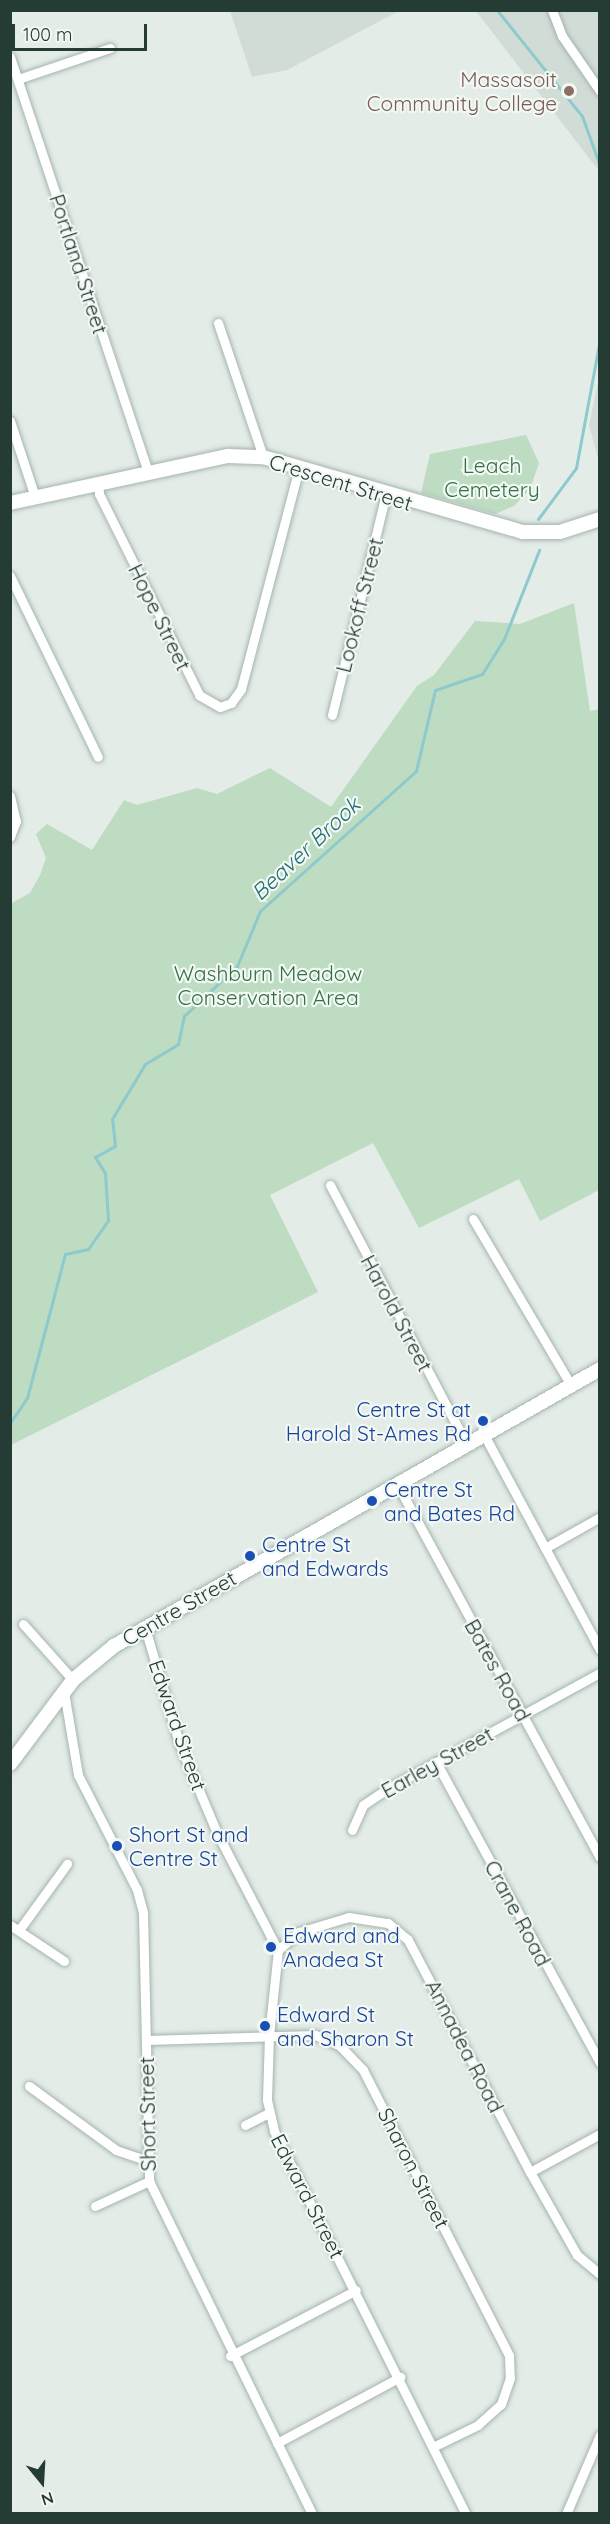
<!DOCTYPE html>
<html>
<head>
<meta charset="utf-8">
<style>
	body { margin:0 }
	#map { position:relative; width:610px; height:2524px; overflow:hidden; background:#e3ece7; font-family:Quicksand,sans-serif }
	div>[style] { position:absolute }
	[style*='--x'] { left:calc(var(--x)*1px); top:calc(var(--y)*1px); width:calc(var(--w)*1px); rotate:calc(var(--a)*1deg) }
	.built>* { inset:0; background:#d1dcd6 }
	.green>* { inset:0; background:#bddcc2 }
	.stream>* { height:3px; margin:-1.5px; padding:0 1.5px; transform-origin:1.5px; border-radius:1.5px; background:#8ecacd }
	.roads { filter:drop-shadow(0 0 2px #a6b4ad) drop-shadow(0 0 2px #a6b4ad) }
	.minor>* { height:9px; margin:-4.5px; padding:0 4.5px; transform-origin:4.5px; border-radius:4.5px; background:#fff }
	.secondary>* { height:14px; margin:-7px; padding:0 7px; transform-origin:7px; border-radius:7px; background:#fff }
	.dots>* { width:16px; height:16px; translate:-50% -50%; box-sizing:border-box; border:3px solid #f3f8f5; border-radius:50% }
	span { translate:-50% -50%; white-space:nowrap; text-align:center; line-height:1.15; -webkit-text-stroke:4.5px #f3f8f5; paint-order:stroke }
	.education-label { font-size:21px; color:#785e54 }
	.right { translate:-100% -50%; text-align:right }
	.street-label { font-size:21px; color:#243c33 }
	.park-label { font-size:21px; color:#307043 }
	.transit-label { font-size:21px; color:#164399 }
	.left { translate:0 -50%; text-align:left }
	.water-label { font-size:22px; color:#216f74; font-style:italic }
	.frame { position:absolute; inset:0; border:12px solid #243c33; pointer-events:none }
	.north { position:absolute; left:12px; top:2452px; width:60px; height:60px; -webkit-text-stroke:4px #f3f8f5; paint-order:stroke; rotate:162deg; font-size:16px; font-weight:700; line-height:24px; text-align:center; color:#243c33 }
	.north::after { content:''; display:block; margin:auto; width:21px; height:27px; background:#243c33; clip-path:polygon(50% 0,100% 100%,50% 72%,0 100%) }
	.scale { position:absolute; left:12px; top:24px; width:135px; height:27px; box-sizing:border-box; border:3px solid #243c33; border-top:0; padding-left:8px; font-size:18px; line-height:21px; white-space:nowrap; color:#243c33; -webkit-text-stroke:4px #f3f8f5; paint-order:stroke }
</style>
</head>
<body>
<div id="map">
	<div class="built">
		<div style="clip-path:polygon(230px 11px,230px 10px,399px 11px,287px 70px,252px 77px)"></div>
		<div style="clip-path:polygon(476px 11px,599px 11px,599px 172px,599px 171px)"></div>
		<div style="clip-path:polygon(599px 378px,599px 462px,589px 425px)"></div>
	</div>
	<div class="green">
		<div style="clip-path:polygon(526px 435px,539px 463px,530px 489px,514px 506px,495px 514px,421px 493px,430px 454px)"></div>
		<div style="clip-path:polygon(574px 603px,590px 711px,600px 709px,599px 1190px,540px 1221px,519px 1179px,419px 1228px,373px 1143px,270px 1195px,318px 1292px,11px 1445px,10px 904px,30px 893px,40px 875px,46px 858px,36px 834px,47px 824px,92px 850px,124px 800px,137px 805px,197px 788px,217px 794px,270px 768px,331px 807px,417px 686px,434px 675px,475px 621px,520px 624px)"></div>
	</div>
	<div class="stream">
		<div style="--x:497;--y:10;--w:136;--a:51.3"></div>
		<div style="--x:582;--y:116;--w:53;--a:70.2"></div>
		<div style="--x:538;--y:519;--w:64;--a:-53.3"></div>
		<div style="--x:576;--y:468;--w:132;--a:-79.5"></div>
		<div style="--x:10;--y:1423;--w:30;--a:-56"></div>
		<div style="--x:27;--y:1398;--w:149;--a:-75.2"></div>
		<div style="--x:65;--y:1254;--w:24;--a:-12"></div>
		<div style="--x:88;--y:1249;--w:35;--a:-55"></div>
		<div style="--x:108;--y:1220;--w:47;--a:-93.7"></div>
		<div style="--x:105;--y:1173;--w:19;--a:-122"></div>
		<div style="--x:95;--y:1157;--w:23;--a:-29"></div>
		<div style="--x:115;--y:1146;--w:27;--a:-96"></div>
		<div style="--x:112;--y:1119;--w:64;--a:-59"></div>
		<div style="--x:145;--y:1064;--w:39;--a:-31"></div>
		<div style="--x:178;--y:1044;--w:29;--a:-78"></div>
		<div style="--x:184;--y:1016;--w:73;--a:-43.3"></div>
		<div style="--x:237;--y:966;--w:60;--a:-67.3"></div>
		<div style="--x:260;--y:911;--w:210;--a:-41.9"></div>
		<div style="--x:416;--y:771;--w:83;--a:-76.8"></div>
		<div style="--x:435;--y:690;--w:50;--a:-18.8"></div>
		<div style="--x:482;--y:674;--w:41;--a:-57.8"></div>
		<div style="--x:504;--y:639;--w:96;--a:-68.5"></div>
	</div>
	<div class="roads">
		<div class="minor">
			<div style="--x:552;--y:10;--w:28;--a:69"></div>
			<div style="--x:562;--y:36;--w:67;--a:55.4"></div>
			<div style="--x:10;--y:57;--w:436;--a:71.6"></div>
			<div style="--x:18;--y:79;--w:97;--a:-18.6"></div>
			<div style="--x:218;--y:323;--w:141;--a:71.4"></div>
			<div style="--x:10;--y:421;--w:80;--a:71.8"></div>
			<div style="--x:98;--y:482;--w:12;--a:85"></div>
			<div style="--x:99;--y:494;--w:225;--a:63.5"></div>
			<div style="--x:199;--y:695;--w:24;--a:30"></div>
			<div style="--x:220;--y:707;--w:12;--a:-20"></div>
			<div style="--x:231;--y:703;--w:17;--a:-54"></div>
			<div style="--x:241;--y:689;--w:228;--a:-75.3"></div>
			<div style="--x:10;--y:576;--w:201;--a:64.1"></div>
			<div style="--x:332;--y:715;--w:228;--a:-76.3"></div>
			<div style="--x:10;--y:796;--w:26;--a:77"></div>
			<div style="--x:16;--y:821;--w:17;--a:111"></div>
			<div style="--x:330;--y:1185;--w:289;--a:62.2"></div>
			<div style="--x:473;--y:1219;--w:191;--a:59.5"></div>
			<div style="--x:482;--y:1431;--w:249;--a:61.7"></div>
			<div style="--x:396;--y:1482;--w:427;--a:61.5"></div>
			<div style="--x:545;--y:1548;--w:63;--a:-29.4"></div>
			<div style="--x:23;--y:1624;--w:75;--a:48.2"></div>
			<div style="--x:145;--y:1628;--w:120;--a:73.5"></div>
			<div style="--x:179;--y:1743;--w:98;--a:67.1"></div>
			<div style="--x:217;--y:1833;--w:132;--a:62.5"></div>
			<div style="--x:278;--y:1950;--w:85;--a:96"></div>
			<div style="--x:269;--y:2035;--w:65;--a:91.8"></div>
			<div style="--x:267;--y:2100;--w:32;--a:77"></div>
			<div style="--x:274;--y:2131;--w:428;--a:63.4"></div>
			<div style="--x:64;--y:1692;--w:84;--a:80.4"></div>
			<div style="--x:78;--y:1775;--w:129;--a:62.8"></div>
			<div style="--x:137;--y:1890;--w:24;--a:75"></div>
			<div style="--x:143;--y:1913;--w:268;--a:88.7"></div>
			<div style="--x:149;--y:2181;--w:371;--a:63.9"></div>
			<div style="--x:436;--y:1762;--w:343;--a:61.4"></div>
			<div style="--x:352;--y:1830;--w:27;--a:-66"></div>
			<div style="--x:363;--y:1805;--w:27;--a:-34"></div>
			<div style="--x:385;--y:1790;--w:245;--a:-28.6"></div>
			<div style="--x:10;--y:1925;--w:65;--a:33.7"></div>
			<div style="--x:19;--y:1930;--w:82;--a:-54"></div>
			<div style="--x:278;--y:1950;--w:28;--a:-41"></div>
			<div style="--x:299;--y:1932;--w:52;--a:-16.7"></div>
			<div style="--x:349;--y:1917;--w:39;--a:9"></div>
			<div style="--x:388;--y:1923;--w:26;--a:40"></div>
			<div style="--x:408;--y:1940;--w:262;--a:62.3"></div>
			<div style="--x:530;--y:2172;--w:95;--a:60.5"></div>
			<div style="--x:577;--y:2255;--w:30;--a:40"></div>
			<div style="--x:146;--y:2040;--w:169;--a:-1.7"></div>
			<div style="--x:315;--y:2035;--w:26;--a:23"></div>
			<div style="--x:339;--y:2045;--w:35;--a:46"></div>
			<div style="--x:363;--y:2070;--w:320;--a:62.9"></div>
			<div style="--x:509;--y:2355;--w:23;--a:88"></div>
			<div style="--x:510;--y:2378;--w:28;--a:109"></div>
			<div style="--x:501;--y:2404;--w:31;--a:138"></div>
			<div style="--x:478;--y:2425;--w:48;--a:154"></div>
			<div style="--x:29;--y:2086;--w:108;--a:36.3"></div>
			<div style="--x:116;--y:2150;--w:31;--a:19"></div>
			<div style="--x:245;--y:2125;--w:27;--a:-27"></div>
			<div style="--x:530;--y:2172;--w:80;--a:-28.5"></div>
			<div style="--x:95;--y:2206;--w:60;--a:-24.8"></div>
			<div style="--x:230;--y:2356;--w:142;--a:-27.6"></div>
			<div style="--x:277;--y:2443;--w:140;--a:-28.2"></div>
			<div style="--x:566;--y:2514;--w:86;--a:-66.7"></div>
		</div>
		<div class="secondary">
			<div style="--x:10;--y:503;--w:223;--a:-12.2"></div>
			<div style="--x:228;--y:456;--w:35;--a:2"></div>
			<div style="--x:263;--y:457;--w:271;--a:16.1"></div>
			<div style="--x:523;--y:532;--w:37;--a:0"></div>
			<div style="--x:560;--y:532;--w:42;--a:-18"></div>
			<div style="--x:10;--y:1764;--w:105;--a:-53.1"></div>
			<div style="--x:73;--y:1680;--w:53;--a:-39.7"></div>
			<div style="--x:114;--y:1646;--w:559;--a:-29.68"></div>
		</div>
	</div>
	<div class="dots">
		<div style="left:569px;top:91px;background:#8d6e63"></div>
		<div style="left:483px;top:1421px;background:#1a4fb4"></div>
		<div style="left:372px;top:1501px;background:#1a4fb4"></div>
		<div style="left:250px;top:1556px;background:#1a4fb4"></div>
		<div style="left:117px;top:1846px;background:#1a4fb4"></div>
		<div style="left:271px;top:1947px;background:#1a4fb4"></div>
		<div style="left:265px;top:2026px;background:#1a4fb4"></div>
	</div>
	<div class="education-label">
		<span class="right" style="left:557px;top:91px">Massasoit<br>Community College</span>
	</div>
	<div class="street-label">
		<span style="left:79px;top:264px;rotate:72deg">Portland Street</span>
		<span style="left:341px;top:482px;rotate:17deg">Crescent Street</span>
		<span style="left:359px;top:605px;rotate:-76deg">Lookoff Street</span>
		<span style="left:160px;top:617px;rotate:64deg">Hope Street</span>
		<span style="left:397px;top:1313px;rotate:62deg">Harold Street</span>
		<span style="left:179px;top:1608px;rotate:-30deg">Centre Street</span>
		<span style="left:498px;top:1670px;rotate:61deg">Bates Road</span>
		<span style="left:178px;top:1725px;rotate:71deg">Edward Street</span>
		<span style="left:437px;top:1762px;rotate:-29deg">Earley Street</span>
		<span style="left:518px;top:1913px;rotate:62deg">Crane Road</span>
		<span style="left:465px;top:2046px;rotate:63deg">Annadea Road</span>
		<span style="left:147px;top:2114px;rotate:-91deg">Short Street</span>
		<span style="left:414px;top:2168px;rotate:63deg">Sharon Street</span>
		<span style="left:308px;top:2196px;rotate:63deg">Edward Street</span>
	</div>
	<div class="park-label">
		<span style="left:492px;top:477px">Leach<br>Cemetery</span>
		<span style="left:268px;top:985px">Washburn Meadow<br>Conservation Area</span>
	</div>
	<div class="transit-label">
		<span class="right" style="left:471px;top:1421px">Centre St at<br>Harold St-Ames Rd</span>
		<span class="left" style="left:384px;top:1501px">Centre St<br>and Bates Rd</span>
		<span class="left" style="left:262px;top:1556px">Centre St<br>and Edwards</span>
		<span class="left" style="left:129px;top:1846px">Short St and<br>Centre St</span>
		<span class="left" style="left:283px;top:1947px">Edward and<br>Anadea St</span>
		<span class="left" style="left:277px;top:2026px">Edward St<br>and Sharon St</span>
	</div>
	<div class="water-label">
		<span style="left:306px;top:849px;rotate:-43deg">Beaver Brook</span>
	</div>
	<div class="frame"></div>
	<div class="north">N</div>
	<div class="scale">100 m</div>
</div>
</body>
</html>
